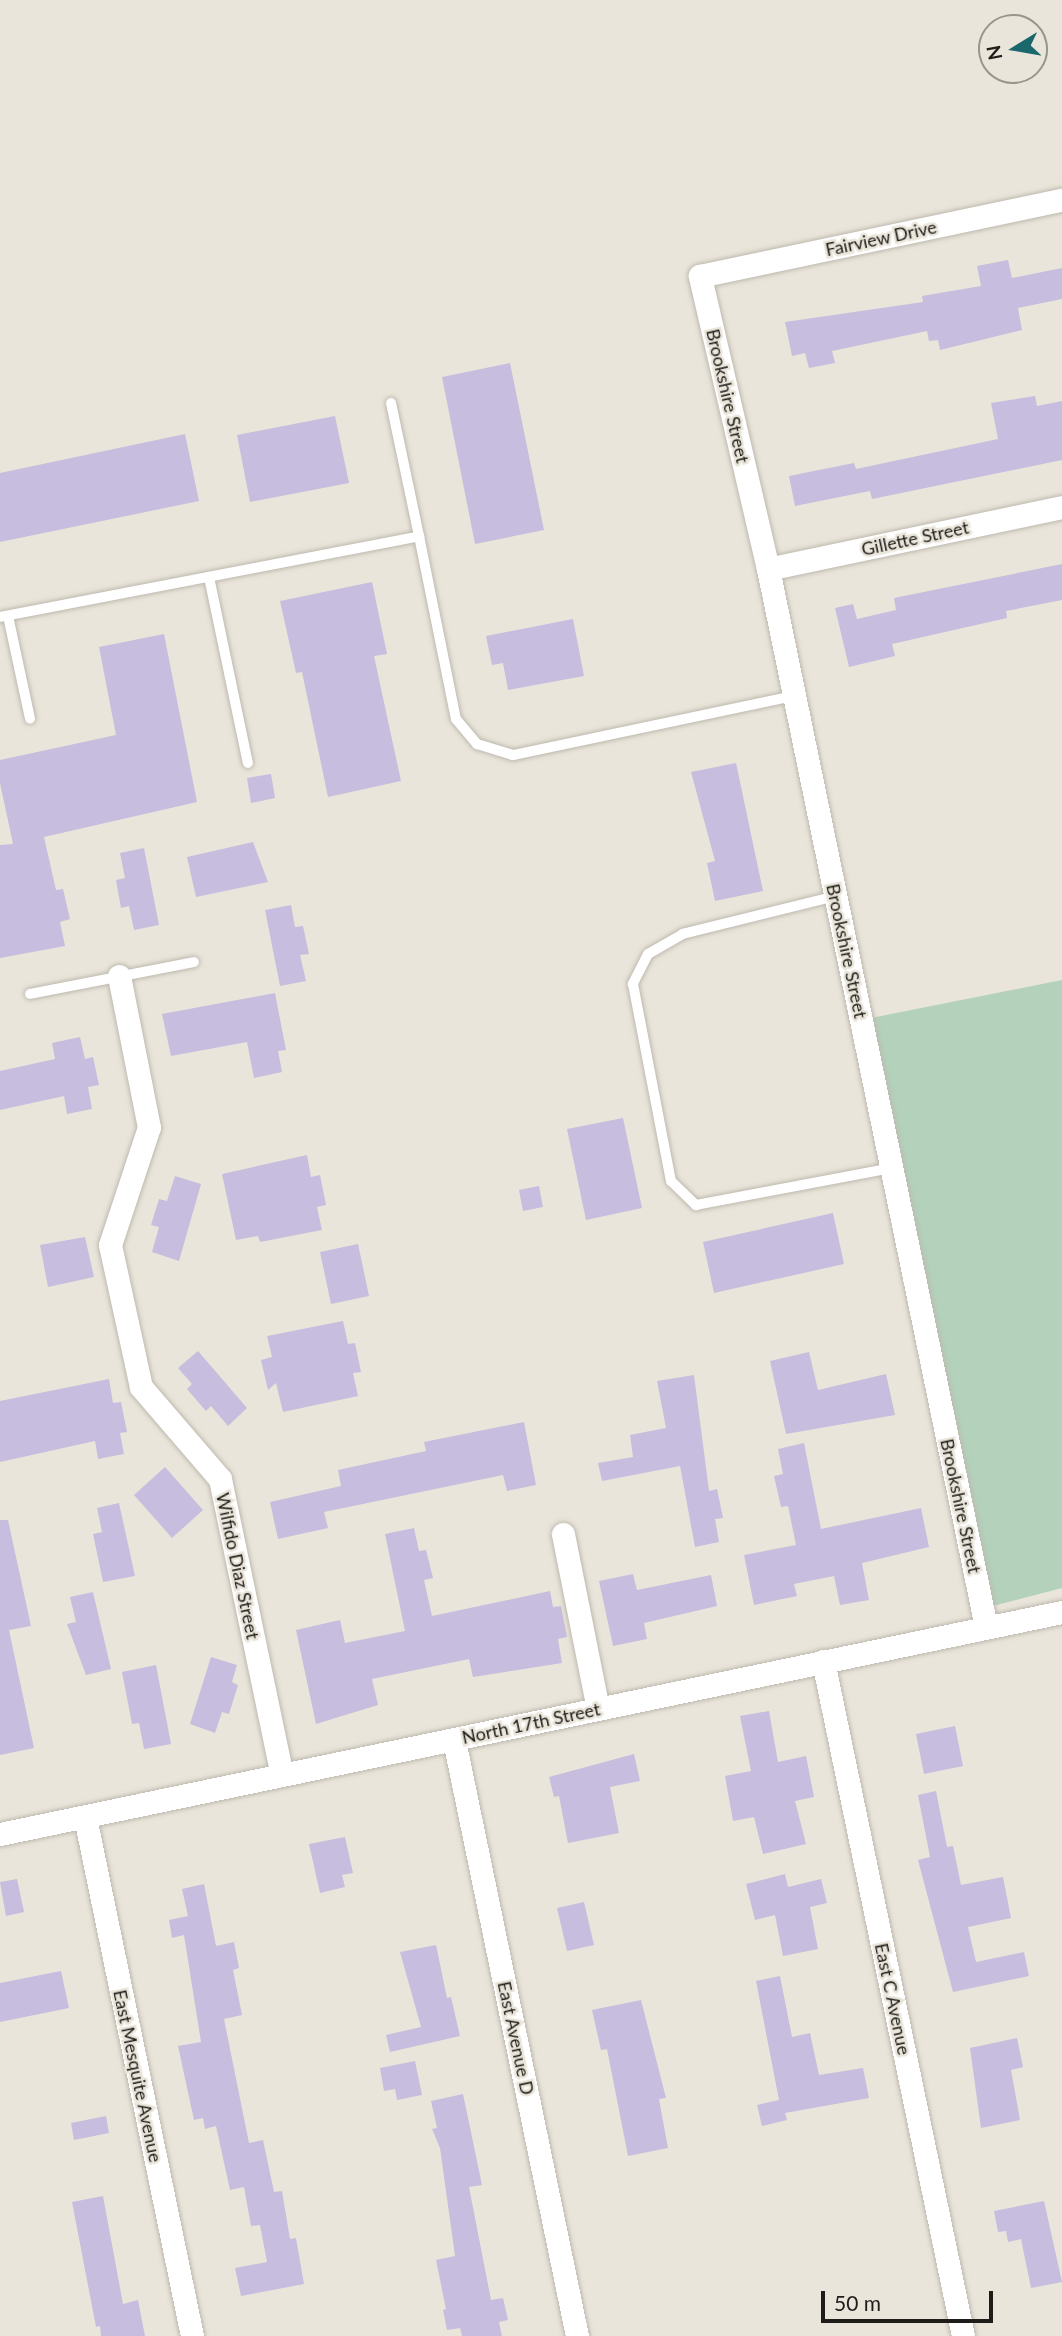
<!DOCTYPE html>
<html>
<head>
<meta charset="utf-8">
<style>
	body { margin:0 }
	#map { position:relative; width:1062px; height:2336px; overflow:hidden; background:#eae5da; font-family:Lato,sans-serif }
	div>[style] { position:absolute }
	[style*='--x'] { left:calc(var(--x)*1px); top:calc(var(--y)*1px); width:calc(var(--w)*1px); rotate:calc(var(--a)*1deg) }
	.green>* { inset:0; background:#b3d1bb }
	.building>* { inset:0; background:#c7bdde }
	.roads { filter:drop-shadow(0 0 2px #beb9af) drop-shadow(0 0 2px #beb9af) }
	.lane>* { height:10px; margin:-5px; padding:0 5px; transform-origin:5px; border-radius:5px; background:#fff }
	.street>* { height:23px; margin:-11.5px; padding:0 11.5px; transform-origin:11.5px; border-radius:11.5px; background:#fff }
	span { translate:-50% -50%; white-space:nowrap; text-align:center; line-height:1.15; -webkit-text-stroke:5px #eae5da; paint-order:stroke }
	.street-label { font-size:18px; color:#1e1d19 }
	.north { position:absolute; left:978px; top:14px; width:70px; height:70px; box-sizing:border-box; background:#eae5da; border:2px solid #98958d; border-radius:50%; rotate:259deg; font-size:19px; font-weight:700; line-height:28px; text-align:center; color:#1e1d19 }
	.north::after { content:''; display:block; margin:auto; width:24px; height:32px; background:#1b686c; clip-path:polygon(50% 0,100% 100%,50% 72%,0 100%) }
	.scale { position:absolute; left:821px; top:2291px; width:172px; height:32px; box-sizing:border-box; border:4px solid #1e1d19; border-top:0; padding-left:9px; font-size:21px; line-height:24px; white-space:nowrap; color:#1e1d19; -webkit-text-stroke:5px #eae5da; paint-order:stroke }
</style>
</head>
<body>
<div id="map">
	<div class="green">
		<div style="clip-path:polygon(1062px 980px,1062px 1588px,993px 1606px,871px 1018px)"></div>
	</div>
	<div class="building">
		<div style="clip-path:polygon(1008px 260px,1012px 278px,1062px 268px,1062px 299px,1018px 308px,1022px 330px,940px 350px,938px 340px,929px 341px,927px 331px,832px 351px,835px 363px,809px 368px,805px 353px,792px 356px,785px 322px,923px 302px,922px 296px,981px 286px,977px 266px)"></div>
		<div style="clip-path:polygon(510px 363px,544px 530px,475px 544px,442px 377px)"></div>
		<div style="clip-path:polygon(1035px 396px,1037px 406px,1062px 401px,1062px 460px,872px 499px,870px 491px,795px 506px,789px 476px,854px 463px,856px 469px,998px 439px,991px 403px)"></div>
		<div style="clip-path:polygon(335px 416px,349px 483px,250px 502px,237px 435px)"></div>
		<div style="clip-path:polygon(185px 434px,199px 501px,0 542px,0 473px)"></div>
		<div style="clip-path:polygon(1062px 564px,1062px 600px,1006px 611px,1007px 618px,892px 644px,895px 656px,849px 667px,835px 608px,853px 604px,857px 619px,896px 610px,894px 598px)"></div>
		<div style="clip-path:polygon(372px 582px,387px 654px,374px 656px,401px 781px,328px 797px,302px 672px,296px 673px,280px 601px)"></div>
		<div style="clip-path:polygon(573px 619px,584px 676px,508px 690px,503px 663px,492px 665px,486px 636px)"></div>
		<div style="clip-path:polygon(164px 634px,197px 802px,44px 837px,56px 890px,63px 889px,70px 919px,60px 922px,65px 946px,0 958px,0 845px,13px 844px,0 783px,0 760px,116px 735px,99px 647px)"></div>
		<div style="clip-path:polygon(736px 763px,763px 891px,715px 901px,707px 863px,715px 861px,691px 772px)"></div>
		<div style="clip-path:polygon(271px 774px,275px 798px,251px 803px,247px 778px)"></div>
		<div style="clip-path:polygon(253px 842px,268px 882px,196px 897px,187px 857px)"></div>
		<div style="clip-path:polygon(144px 848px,159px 925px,134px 930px,129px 906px,121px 908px,116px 880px,125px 878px,120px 853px)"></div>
		<div style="clip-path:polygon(291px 905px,295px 927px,303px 926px,309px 954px,300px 955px,306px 981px,280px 986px,265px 910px)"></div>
		<div style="clip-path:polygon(275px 993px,286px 1050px,278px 1051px,282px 1072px,254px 1078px,247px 1042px,171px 1056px,162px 1014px)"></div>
		<div style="clip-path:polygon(80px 1037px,85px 1059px,93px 1057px,99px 1085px,88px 1087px,92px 1109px,67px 1114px,64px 1096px,0 1110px,0 1071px,55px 1059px,52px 1043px)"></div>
		<div style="clip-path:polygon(623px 1118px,642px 1208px,586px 1220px,567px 1129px)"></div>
		<div style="clip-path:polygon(307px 1155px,311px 1177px,320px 1175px,326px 1205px,317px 1207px,322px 1230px,260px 1242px,258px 1236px,236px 1240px,222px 1174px)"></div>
		<div style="clip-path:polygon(175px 1176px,201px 1184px,179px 1261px,152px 1252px,159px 1227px,151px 1225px,159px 1199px,167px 1201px)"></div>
		<div style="clip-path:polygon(539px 1186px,543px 1207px,523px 1211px,519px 1190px)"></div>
		<div style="clip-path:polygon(833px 1213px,844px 1264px,714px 1293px,703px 1242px)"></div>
		<div style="clip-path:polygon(85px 1237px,94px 1277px,48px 1287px,40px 1245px)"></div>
		<div style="clip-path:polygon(358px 1244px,369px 1296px,331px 1304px,320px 1252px)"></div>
		<div style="clip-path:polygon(343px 1321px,348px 1344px,355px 1343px,361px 1372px,353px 1373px,358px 1396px,283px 1412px,276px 1383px,268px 1390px,261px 1360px,272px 1357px,267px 1336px)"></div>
		<div style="clip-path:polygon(198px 1351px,247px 1408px,228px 1426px,211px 1406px,206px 1411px,187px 1389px,192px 1384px,178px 1368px)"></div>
		<div style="clip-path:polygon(809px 1352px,818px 1390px,886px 1374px,895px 1415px,786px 1434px,770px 1361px)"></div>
		<div style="clip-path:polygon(694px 1375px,709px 1491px,717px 1489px,723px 1518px,715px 1519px,719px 1542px,695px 1547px,680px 1466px,602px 1481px,598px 1463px,633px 1457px,630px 1435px,666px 1428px,657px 1381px)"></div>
		<div style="clip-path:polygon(109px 1379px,113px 1403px,121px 1402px,127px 1432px,120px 1433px,124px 1454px,98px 1459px,95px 1441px,0 1462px,0 1401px)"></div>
		<div style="clip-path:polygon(524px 1422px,536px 1485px,507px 1491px,503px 1475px,324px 1512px,328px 1528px,278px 1539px,270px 1502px,341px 1486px,338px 1470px,426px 1451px,424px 1442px)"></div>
		<div style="clip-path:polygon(804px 1443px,821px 1529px,921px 1508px,929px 1547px,862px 1563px,869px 1600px,840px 1605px,834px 1576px,794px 1584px,797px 1596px,754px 1605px,744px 1555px,796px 1545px,788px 1506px,781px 1507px,774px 1476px,783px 1474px,778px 1449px)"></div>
		<div style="clip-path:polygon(165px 1467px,203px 1510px,172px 1538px,134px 1495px)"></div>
		<div style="clip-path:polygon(119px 1503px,135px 1576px,103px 1582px,93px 1534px,102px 1532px,97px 1508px)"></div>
		<div style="clip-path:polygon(0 1520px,8px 1520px,31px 1626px,9px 1630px,34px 1748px,0 1755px)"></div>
		<div style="clip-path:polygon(414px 1528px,419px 1551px,426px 1550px,433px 1578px,424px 1580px,432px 1616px,550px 1591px,553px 1607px,561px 1606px,567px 1637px,558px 1639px,562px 1663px,473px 1677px,469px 1659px,372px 1679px,378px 1705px,316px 1724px,296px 1630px,340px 1620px,345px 1643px,405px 1631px,385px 1534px)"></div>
		<div style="clip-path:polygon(633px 1574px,637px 1590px,711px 1575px,717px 1606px,644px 1623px,647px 1639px,613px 1646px,599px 1581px)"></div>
		<div style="clip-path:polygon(93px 1592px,111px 1669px,86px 1675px,67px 1624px,76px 1622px,70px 1597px)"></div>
		<div style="clip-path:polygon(211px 1657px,237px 1665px,232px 1682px,238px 1685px,229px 1714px,222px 1712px,215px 1733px,190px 1724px)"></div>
		<div style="clip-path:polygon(156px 1665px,171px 1744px,144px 1749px,139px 1723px,132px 1724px,122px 1672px)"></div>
		<div style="clip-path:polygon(769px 1711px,778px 1762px,806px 1756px,814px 1797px,795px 1801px,806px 1844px,763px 1854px,754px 1817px,733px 1821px,725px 1776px,751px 1771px,740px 1716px)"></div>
		<div style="clip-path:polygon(955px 1726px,963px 1766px,924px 1774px,916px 1734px)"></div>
		<div style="clip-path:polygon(634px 1754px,640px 1781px,610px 1787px,619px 1833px,568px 1843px,559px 1796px,554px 1797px,549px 1777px)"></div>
		<div style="clip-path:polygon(936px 1791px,947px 1847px,953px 1846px,961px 1885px,1003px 1877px,1011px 1918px,968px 1927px,976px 1962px,1024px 1952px,1029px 1976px,953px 1992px,918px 1860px,930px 1857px,918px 1795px)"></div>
		<div style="clip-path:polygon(345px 1837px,353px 1873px,342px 1875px,345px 1887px,320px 1893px,309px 1844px)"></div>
		<div style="clip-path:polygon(785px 1874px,788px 1887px,821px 1879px,827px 1903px,810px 1907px,818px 1949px,783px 1956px,775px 1915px,755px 1920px,746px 1884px)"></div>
		<div style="clip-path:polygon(17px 1879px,24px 1912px,6px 1916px,0 1882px)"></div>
		<div style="clip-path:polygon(204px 1884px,216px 1946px,234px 1942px,239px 1968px,233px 1970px,242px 2015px,224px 2019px,249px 2143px,263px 2140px,274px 2192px,282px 2191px,290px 2239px,296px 2238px,304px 2284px,241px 2296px,235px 2268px,267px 2262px,260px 2225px,251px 2226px,244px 2187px,230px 2190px,216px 2126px,205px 2129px,203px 2118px,194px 2120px,178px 2046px,201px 2042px,184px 1935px,172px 1938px,169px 1920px,188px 1916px,182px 1889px)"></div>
		<div style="clip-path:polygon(584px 1902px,594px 1945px,567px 1951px,557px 1908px)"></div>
		<div style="clip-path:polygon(436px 1945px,447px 1998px,451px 1997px,460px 2036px,390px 2052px,386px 2035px,421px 2027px,400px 1952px)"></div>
		<div style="clip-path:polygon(61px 1971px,69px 2008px,0 2022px,0 1983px)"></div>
		<div style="clip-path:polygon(780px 1976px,792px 2037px,810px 2033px,819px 2075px,863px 2068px,869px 2098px,785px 2113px,787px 2120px,762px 2126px,757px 2105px,779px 2100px,756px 1981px)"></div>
		<div style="clip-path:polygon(641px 2000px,666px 2098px,659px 2099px,668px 2148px,628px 2156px,607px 2049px,601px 2050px,592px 2010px)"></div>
		<div style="clip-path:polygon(1017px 2038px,1023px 2067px,1011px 2070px,1020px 2120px,981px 2128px,970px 2048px)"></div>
		<div style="clip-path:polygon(415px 2061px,422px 2095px,397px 2100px,395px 2089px,384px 2091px,380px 2068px)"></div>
		<div style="clip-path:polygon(463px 2094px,482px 2185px,469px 2187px,491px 2300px,503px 2298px,508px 2320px,499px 2322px,502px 2336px,462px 2336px,460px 2328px,447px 2330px,443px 2310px,446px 2309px,436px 2260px,455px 2256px,440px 2148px,432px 2129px,437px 2128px,431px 2101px)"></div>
		<div style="clip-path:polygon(106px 2116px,109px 2133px,74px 2140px,71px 2123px)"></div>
		<div style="clip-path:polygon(103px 2196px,123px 2304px,138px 2300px,145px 2336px,101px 2336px,100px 2326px,96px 2327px,72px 2202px)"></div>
		<div style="clip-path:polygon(1044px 2201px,1062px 2282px,1031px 2288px,1021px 2239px,1008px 2242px,1006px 2231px,998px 2232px,994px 2211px)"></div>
	</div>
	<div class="roads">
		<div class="lane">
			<div style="--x:391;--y:403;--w:136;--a:78.1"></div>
			<div style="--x:209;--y:577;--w:190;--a:78.2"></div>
			<div style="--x:8;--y:616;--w:105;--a:77.9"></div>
			<div style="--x:0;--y:617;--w:427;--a:-10.9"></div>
			<div style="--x:419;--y:536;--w:187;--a:78.6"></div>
			<div style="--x:456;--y:719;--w:33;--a:50"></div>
			<div style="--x:477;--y:744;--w:38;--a:17"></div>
			<div style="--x:513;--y:755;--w:287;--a:-11.9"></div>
			<div style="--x:836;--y:896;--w:158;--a:166.1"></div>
			<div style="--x:683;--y:934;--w:40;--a:150.3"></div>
			<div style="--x:648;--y:954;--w:34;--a:117"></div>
			<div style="--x:633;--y:984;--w:201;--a:79.1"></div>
			<div style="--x:671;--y:1181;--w:35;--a:44"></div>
			<div style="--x:696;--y:1205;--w:199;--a:-10.7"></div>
			<div style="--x:30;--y:994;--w:167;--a:-11"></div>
		</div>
		<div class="street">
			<div style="--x:768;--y:569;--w:300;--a:-11.9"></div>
			<div style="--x:119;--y:976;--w:154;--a:78.8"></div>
			<div style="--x:149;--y:1127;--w:124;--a:108.3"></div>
			<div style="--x:110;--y:1245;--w:145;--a:77.7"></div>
			<div style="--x:141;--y:1387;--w:121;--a:49.3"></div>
			<div style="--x:220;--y:1479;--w:302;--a:78.2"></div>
			<div style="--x:563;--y:1534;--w:178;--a:78.7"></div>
			<div style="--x:986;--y:1627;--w:1080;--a:-101.64"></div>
			<div style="--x:768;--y:569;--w:301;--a:-103.1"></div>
			<div style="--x:700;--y:276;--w:370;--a:-11.9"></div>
			<div style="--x:823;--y:1661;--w:689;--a:78.28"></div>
			<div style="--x:454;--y:1740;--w:609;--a:78.34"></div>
			<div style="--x:85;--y:1817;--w:530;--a:78.35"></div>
			<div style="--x:0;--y:1834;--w:1085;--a:-11.81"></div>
		</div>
	</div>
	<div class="street-label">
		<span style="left:881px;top:238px;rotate:-12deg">Fairview Drive</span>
		<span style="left:728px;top:396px;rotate:77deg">Brookshire Street</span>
		<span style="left:915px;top:538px;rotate:-12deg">Gillette Street</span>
		<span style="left:847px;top:951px;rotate:78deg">Brookshire Street</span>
		<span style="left:961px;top:1506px;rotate:78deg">Brookshire Street</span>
		<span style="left:238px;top:1566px;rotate:78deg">Wilfido Diaz Street</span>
		<span style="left:531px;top:1723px;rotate:-12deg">North 17th Street</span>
		<span style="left:893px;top:1999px;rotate:78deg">East C Avenue</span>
		<span style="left:516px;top:2038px;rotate:78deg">East Avenue D</span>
		<span style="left:138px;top:2076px;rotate:78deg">East Mesquite Avenue</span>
	</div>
	<div class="north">N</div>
	<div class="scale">50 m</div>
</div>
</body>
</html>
